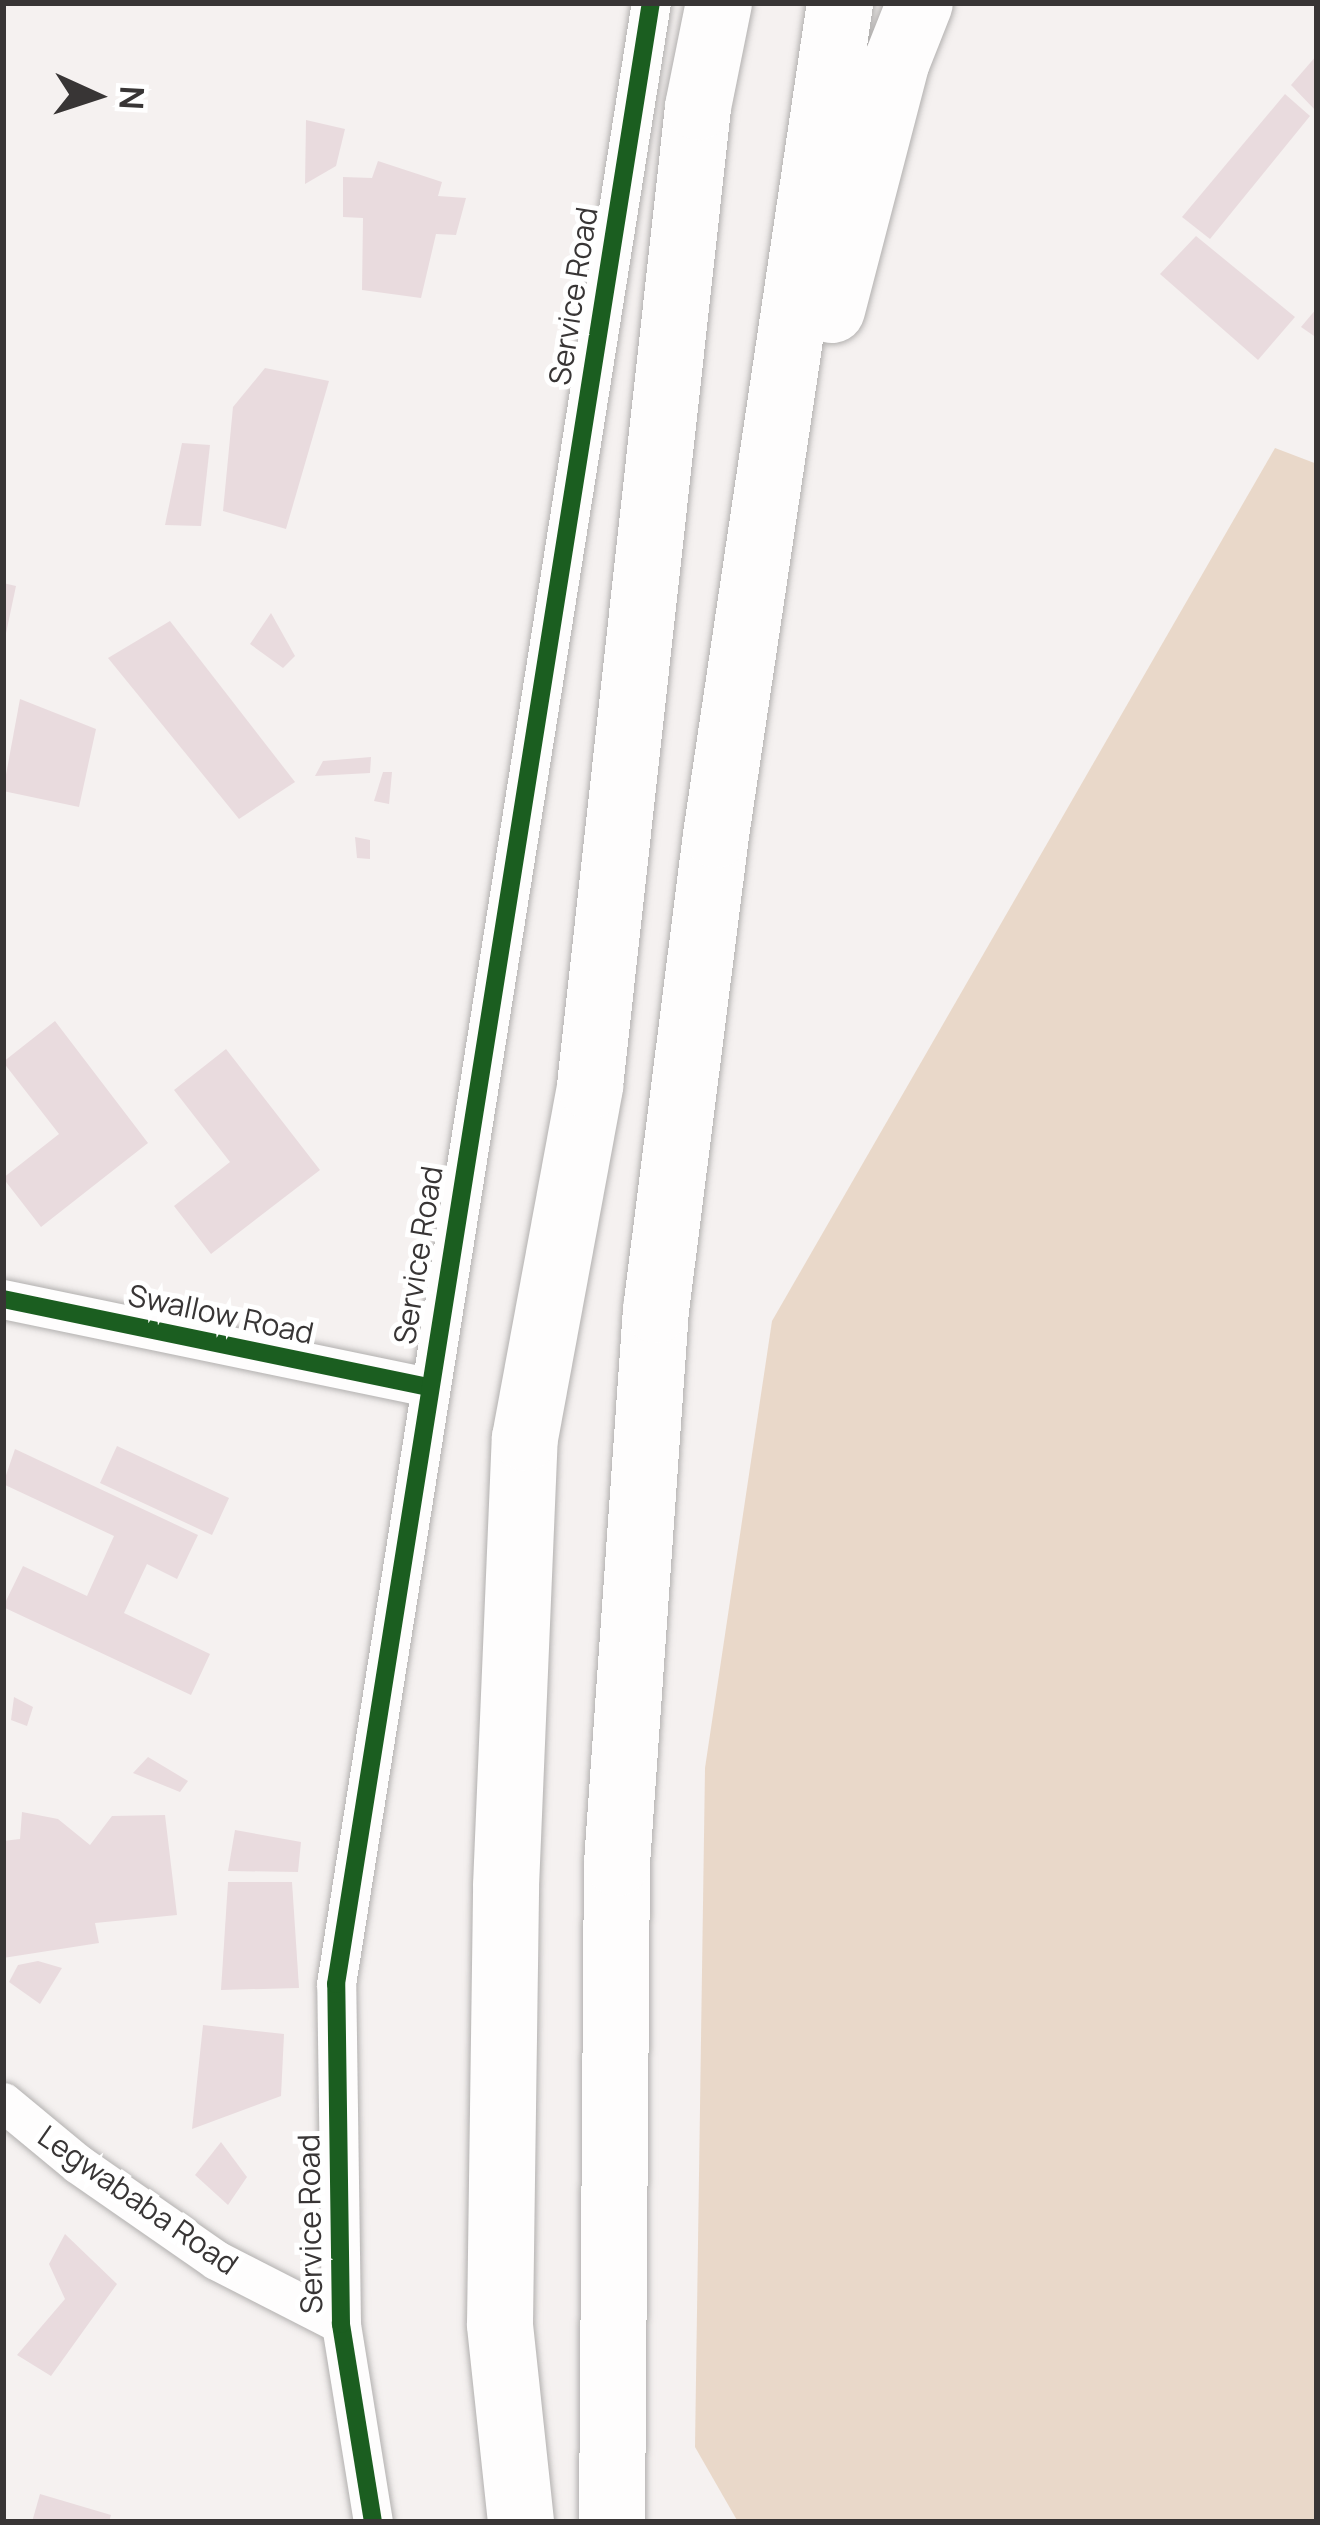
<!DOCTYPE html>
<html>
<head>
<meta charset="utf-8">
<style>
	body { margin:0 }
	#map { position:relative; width:1320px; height:2525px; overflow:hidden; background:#f5f1f0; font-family:Manrope,sans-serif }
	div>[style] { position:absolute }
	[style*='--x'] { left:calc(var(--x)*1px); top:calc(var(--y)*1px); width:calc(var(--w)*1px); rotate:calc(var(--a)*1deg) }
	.green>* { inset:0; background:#e9d8c9 }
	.building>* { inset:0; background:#e9dbde }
	.roads { filter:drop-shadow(0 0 3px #b2b0af) drop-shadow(0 0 3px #b2b0af) }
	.minor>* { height:39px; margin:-19.5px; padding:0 19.5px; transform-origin:19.5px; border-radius:19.5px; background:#fefdfd }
	.trunk>* { height:66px; margin:-33px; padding:0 33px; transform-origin:33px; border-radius:33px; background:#fefdfd }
	.cycleway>* { height:18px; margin:-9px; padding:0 9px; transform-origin:9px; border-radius:9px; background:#1b5e20 }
	span { translate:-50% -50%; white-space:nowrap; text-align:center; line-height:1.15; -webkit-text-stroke:10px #fff; paint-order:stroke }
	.street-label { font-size:30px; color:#383535 }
	.frame { position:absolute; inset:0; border:6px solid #383535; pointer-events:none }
	.north { position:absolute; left:36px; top:36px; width:120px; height:120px; -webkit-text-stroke:9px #fff; paint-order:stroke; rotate:93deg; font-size:33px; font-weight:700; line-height:48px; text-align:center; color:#383535 }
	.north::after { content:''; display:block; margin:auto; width:42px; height:54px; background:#383535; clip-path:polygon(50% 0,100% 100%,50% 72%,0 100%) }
</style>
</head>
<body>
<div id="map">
	<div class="green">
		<div style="clip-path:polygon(1275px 448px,1317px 464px,1317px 2522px,738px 2522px,695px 2447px,705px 1768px,772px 1321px)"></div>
	</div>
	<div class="building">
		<div style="clip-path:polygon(1317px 55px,1317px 112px,1291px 85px)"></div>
		<div style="clip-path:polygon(1285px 94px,1310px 116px,1210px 239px,1182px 217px)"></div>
		<div style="clip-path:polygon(306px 120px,345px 129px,336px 166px,305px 184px)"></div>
		<div style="clip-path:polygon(378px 161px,442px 182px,438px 196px,466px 198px,456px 235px,436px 234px,421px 298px,362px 290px,363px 218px,343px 217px,343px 177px,372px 178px)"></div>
		<div style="clip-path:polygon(1196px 236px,1295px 317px,1258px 360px,1160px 274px)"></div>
		<div style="clip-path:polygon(1317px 308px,1317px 338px,1301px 327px)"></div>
		<div style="clip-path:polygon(265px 368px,329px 381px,286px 529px,223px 511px,233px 407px)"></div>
		<div style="clip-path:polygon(182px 443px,210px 445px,201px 526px,165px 525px)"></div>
		<div style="clip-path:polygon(3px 583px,16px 586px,5px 638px,3px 638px)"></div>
		<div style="clip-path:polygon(271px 613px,295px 656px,283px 668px,250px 644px)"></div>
		<div style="clip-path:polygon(170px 621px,295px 782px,239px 819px,108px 658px)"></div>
		<div style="clip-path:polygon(20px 699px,96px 729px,79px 807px,3px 791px)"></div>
		<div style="clip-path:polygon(371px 757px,370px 773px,315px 776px,323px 761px)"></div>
		<div style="clip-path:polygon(383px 772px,392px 772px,389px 804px,374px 801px)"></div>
		<div style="clip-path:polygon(355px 837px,370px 840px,370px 859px,357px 858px)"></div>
		<div style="clip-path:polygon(55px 1021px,148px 1143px,41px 1227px,3px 1178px,59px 1134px,3px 1062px)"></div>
		<div style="clip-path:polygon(226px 1049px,320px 1170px,211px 1254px,174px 1206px,230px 1162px,174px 1090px)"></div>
		<div style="clip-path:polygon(117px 1446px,229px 1498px,212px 1535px,100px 1483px)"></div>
		<div style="clip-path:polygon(15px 1449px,198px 1535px,177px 1579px,147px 1564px,124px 1613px,210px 1654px,191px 1695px,3px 1607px,23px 1566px,87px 1596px,114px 1536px,3px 1484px)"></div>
		<div style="clip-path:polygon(14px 1697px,33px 1707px,27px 1726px,11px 1720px)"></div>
		<div style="clip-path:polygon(148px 1757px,188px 1781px,180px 1792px,133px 1773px)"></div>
		<div style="clip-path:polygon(22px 1812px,58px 1819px,90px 1845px,112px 1816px,165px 1815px,177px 1915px,95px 1923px,99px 1943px,3px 1958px,3px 1841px,20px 1839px)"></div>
		<div style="clip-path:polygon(235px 1830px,301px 1842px,298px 1872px,228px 1871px)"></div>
		<div style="clip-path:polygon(228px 1882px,292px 1882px,299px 1988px,221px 1990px)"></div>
		<div style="clip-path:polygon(38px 1961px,62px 1968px,40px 2004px,9px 1982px,18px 1965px)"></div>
		<div style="clip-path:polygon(203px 2025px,284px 2034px,281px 2096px,192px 2129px)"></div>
		<div style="clip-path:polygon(221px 2142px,247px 2177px,228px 2205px,195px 2175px)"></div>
		<div style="clip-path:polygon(65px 2234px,117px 2284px,51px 2376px,17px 2355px,65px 2299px,49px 2264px)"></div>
		<div style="clip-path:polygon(40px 2494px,111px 2515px,109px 2522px,32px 2522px)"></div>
	</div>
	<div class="roads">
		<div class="minor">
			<div style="--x:3;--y:1299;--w:433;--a:11.7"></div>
			<div style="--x:3;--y:2102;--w:97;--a:39.6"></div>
			<div style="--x:78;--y:2164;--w:168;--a:34.8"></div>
			<div style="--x:216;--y:2260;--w:140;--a:27.1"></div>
			<div style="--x:373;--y:2522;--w:201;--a:-99.2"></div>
			<div style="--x:341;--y:2324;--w:340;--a:-90.8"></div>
			<div style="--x:336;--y:1984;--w:2006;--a:-80.97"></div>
		</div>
		<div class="trunk">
			<div style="--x:832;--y:310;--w:257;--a:-75.4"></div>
			<div style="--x:897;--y:61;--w:62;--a:-68.4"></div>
			<div style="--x:521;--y:2522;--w:199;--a:-96.1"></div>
			<div style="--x:500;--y:2324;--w:438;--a:-89.2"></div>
			<div style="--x:506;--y:1886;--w:448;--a:-87.6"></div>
			<div style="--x:525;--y:1438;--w:358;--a:-79.5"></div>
			<div style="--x:590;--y:1086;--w:985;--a:-83.7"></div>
			<div style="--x:698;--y:107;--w:106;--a:-78.6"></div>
			<div style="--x:612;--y:2522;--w:659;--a:-89.57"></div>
			<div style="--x:617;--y:1863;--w:554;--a:-85.97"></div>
			<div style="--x:656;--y:1310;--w:479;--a:-82.8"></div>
			<div style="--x:716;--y:835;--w:841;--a:-81.52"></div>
		</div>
	</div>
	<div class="cycleway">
		<div style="--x:3;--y:1299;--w:433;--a:11.7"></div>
		<div style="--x:373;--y:2522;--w:201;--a:-99.2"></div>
		<div style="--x:341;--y:2324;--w:340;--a:-90.8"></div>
		<div style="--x:336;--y:1984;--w:2006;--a:-80.97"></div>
	</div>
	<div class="street-label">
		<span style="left:573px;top:296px;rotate:-81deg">Service Road</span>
		<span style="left:418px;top:1255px;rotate:-81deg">Service Road</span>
		<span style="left:221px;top:1314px;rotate:12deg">Swallow Road</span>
		<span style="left:138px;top:2200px;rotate:35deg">Legwababa Road</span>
		<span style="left:310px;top:2224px;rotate:-91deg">Service Road</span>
	</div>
	<div class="frame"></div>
	<div class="north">N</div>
</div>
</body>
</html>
